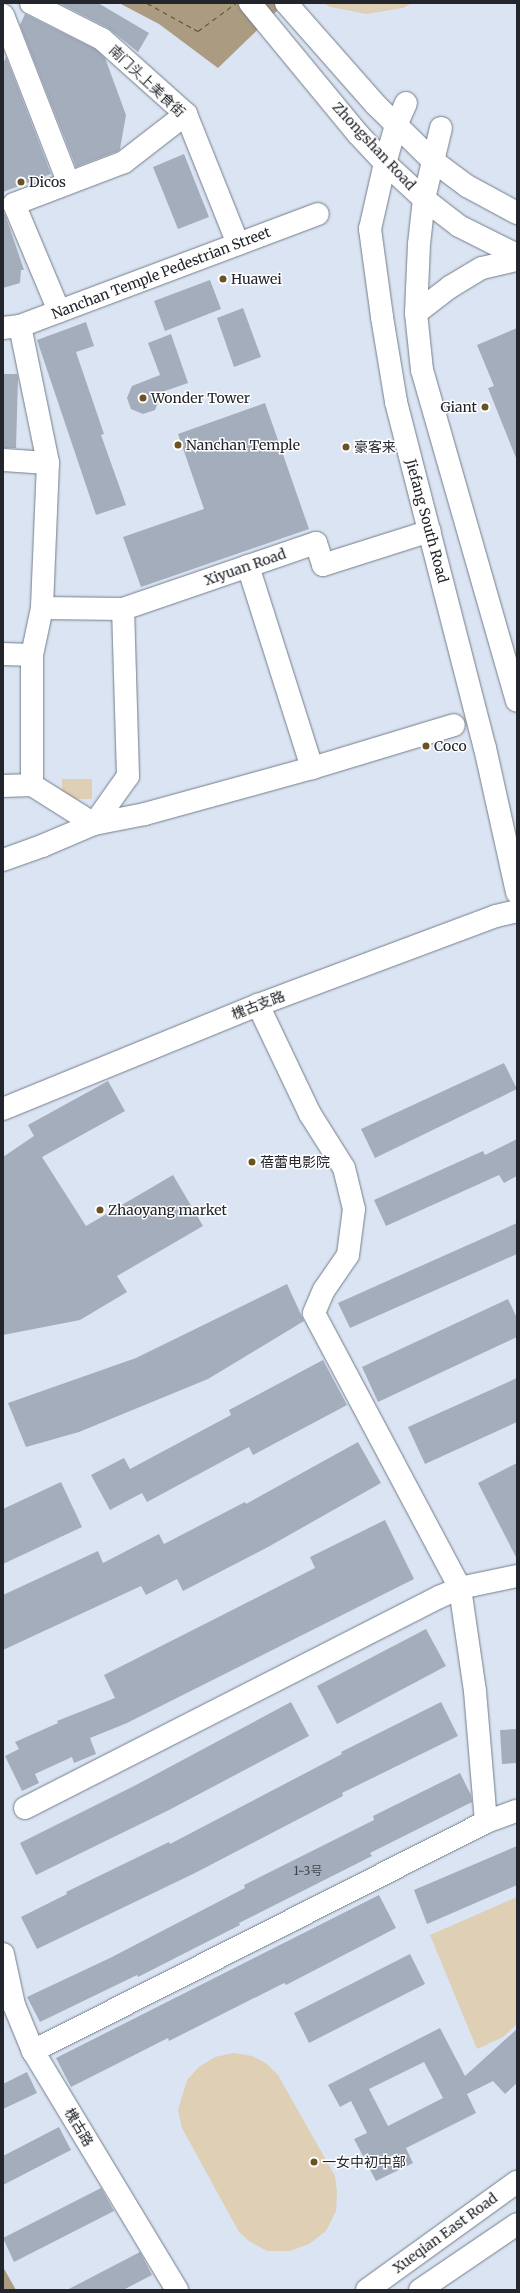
<!DOCTYPE html>
<html>
<head>
<meta charset="utf-8">
<style>
	body { margin:0 }
	#map { position:relative; width:520px; height:2293px; overflow:hidden; background:#dae4f2; font-family:Merriweather,"Noto Sans SC",serif }
	div>[style] { position:absolute }
	[style*='--x'] { left:calc(var(--x)*1px); top:calc(var(--y)*1px); width:calc(var(--w)*1px); rotate:calc(var(--a)*1deg) }
	.green>* { inset:0; background:#decfb5 }
	.water>* { inset:0; background:#aa9b81 }
	.ferry>* { height:1px; margin-top:-0.5px; transform-origin:0; background:repeating-linear-gradient(90deg,#685022 0 5px,transparent 0 9px) }
	.building>* { inset:0; background:#a4adbb }
	.roads { filter:drop-shadow(0 0 1px #747d8a) drop-shadow(0 0 1px #747d8a) }
	.street>* { height:22px; margin:-11px; padding:0 11px; transform-origin:11px; border-radius:11px; background:#fff }
	.secondary>* { height:22px; margin:-11px; padding:0 11px; transform-origin:11px; border-radius:11px; background:#fff }
	.dots>* { width:11px; height:11px; translate:-50% -50%; box-sizing:border-box; border:2px solid #fff; border-radius:50% }
	span { translate:-50% -50%; white-space:nowrap; text-align:center; line-height:1.15; -webkit-text-stroke:3px #fff; paint-order:stroke }
	.number-label { font-size:12px; color:#42474f }
	.number-label span { -webkit-text-stroke-width:0 }
	.street-label { font-size:14px; color:#22252b }
	.poi-label { font-size:14px; color:#22252b }
	.left { translate:0 -50%; text-align:left }
	.right { translate:-100% -50%; text-align:right }
	.frame { position:absolute; inset:0; border:4px solid #22252b; pointer-events:none }
</style>
</head>
<body>
<div id="map">
	<div class="green">
		<div style="clip-path:polygon(322px 3px,412px 3px,403px 8px,366px 14px,331px 7px)"></div>
		<div style="clip-path:polygon(62px 779px,92px 779px,92px 799px,62px 799px)"></div>
		<div style="clip-path:polygon(517px 1897px,517px 2024px,503px 2037px,477px 2049px,430px 1935px)"></div>
		<div style="clip-path:polygon(234px 2053px,252px 2056px,267px 2064px,278px 2075px,335px 2176px,337px 2192px,336px 2211px,326px 2231px,309px 2244px,290px 2251px,267px 2251px,249px 2241px,239px 2232px,182px 2128px,178px 2110px,187px 2080px,199px 2067px,215px 2057px)"></div>
	</div>
	<div class="water">
		<div style="clip-path:polygon(119px 3px,285px 3px,218px 68px,159px 24px)"></div>
		<div style="clip-path:polygon(3px 2267px,16px 2290px,3px 2290px)"></div>
	</div>
	<div class="ferry">
		<div style="--x:147;--y:3;--w:58;--a:28.8"></div>
		<div style="--x:198;--y:31;--w:47;--a:-36.4"></div>
	</div>
	<div class="building">
		<div style="clip-path:polygon(59px 3px,98px 3px,149px 33px,138px 52px,108px 28px)"></div>
		<div style="clip-path:polygon(25px 14px,95px 49px,105px 58px,126px 115px,120px 149px,118px 151px,76px 167px,20px 25px)"></div>
		<div style="clip-path:polygon(6px 57px,51px 174px,3px 192px,3px 64px)"></div>
		<div style="clip-path:polygon(184px 154px,209px 217px,178px 229px,153px 167px)"></div>
		<div style="clip-path:polygon(5px 214px,24px 270px,21px 270px,20px 283px,3px 288px,3px 215px)"></div>
		<div style="clip-path:polygon(210px 280px,221px 309px,165px 331px,154px 301px)"></div>
		<div style="clip-path:polygon(243px 308px,261px 357px,234px 367px,217px 318px)"></div>
		<div style="clip-path:polygon(86px 322px,94px 346px,76px 352px,104px 434px,101px 435px,126px 505px,96px 515px,37px 340px)"></div>
		<div style="clip-path:polygon(517px 328px,517px 458px,516px 458px,488px 388px,494px 386px,477px 345px)"></div>
		<div style="clip-path:polygon(171px 334px,188px 383px,162px 392px,155px 410px,143px 414px,131px 409px,127px 398px,132px 386px,160px 375px,148px 343px)"></div>
		<div style="clip-path:polygon(3px 374px,17px 374px,18px 378px,16px 448px,3px 448px)"></div>
		<div style="clip-path:polygon(265px 403px,309px 529px,141px 587px,123px 537px,204px 509px,178px 434px)"></div>
		<div style="clip-path:polygon(504px 1063px,517px 1089px,375px 1158px,361px 1129px)"></div>
		<div style="clip-path:polygon(108px 1081px,125px 1111px,42px 1157px,86px 1226px,173px 1175px,203px 1226px,117px 1276px,127px 1292px,80px 1320px,3px 1335px,3px 1157px,34px 1136px,28px 1125px)"></div>
		<div style="clip-path:polygon(517px 1139px,517px 1176px,504px 1183px,499px 1175px,386px 1226px,374px 1200px,483px 1151px,485px 1155px)"></div>
		<div style="clip-path:polygon(517px 1223px,517px 1254px,350px 1328px,338px 1303px)"></div>
		<div style="clip-path:polygon(287px 1284px,304px 1321px,208px 1379px,79px 1432px,26px 1447px,8px 1403px,136px 1358px)"></div>
		<div style="clip-path:polygon(508px 1299px,517px 1318px,517px 1337px,378px 1402px,362px 1367px)"></div>
		<div style="clip-path:polygon(323px 1360px,347px 1405px,253px 1455px,249px 1447px,147px 1502px,142px 1493px,110px 1510px,91px 1475px,124px 1458px,130px 1469px,231px 1415px,229px 1410px)"></div>
		<div style="clip-path:polygon(517px 1378px,517px 1422px,425px 1464px,408px 1427px)"></div>
		<div style="clip-path:polygon(358px 1442px,381px 1483px,268px 1547px,183px 1591px,177px 1579px,146px 1595px,141px 1586px,3px 1650px,3px 1595px,98px 1551px,103px 1563px,159px 1534px,164px 1544px,245px 1502px,246px 1504px)"></div>
		<div style="clip-path:polygon(517px 1463px,517px 1559px,478px 1483px)"></div>
		<div style="clip-path:polygon(61px 1482px,82px 1527px,3px 1564px,3px 1509px)"></div>
		<div style="clip-path:polygon(385px 1520px,414px 1579px,127px 1723px,90px 1738px,96px 1754px,74px 1763px,72px 1757px,35px 1774px,39px 1783px,22px 1791px,5px 1756px,19px 1749px,15px 1742px,58px 1723px,57px 1721px,115px 1698px,104px 1675px,315px 1568px,310px 1557px)"></div>
		<div style="clip-path:polygon(426px 1629px,446px 1666px,337px 1724px,317px 1686px)"></div>
		<div style="clip-path:polygon(291px 1702px,309px 1736px,169px 1810px,36px 1875px,20px 1843px,136px 1785px)"></div>
		<div style="clip-path:polygon(441px 1702px,458px 1736px,342px 1793px,343px 1796px,195px 1873px,37px 1949px,21px 1917px,67px 1894px,66px 1892px,169px 1842px,170px 1844px,342px 1754px,341px 1752px)"></div>
		<div style="clip-path:polygon(517px 1729px,517px 1763px,502px 1764px,500px 1730px)"></div>
		<div style="clip-path:polygon(460px 1773px,471px 1795px,472px 1802px,370px 1853px,372px 1856px,239px 1923px,240px 1925px,138px 1977px,137px 1975px,40px 2022px,27px 1997px,110px 1958px,245px 1888px,244px 1885px,374px 1820px,373px 1816px)"></div>
		<div style="clip-path:polygon(517px 1846px,517px 1885px,427px 1924px,414px 1890px)"></div>
		<div style="clip-path:polygon(379px 1895px,396px 1928px,286px 1985px,284px 1983px,169px 2041px,168px 2038px,71px 2087px,56px 2058px)"></div>
		<div style="clip-path:polygon(410px 1954px,425px 1984px,309px 2043px,294px 2013px)"></div>
		<div style="clip-path:polygon(evenodd,440px 2028px,465px 2076px,517px 2029px,517px 2083px,505px 2094px,493px 2081px,467px 2094px,476px 2113px,406px 2148px,413px 2163px,376px 2181px,354px 2139px,367px 2133px,351px 2101px,340px 2107px,328px 2085px,440px 2028px,424px 2062px,443px 2098px,388px 2126px,369px 2089px,424px 2062px)"></div>
		<div style="clip-path:polygon(27px 2072px,37px 2093px,3px 2109px,3px 2084px)"></div>
		<div style="clip-path:polygon(59px 2127px,71px 2150px,3px 2185px,3px 2156px)"></div>
		<div style="clip-path:polygon(101px 2188px,114px 2211px,14px 2262px,3px 2238px)"></div>
		<div style="clip-path:polygon(140px 2252px,152px 2275px,123px 2290px,67px 2290px)"></div>
	</div>
	<div class="roads">
		<div class="street">
			<div style="--x:31;--y:3;--w:80;--a:26.9"></div>
			<div style="--x:102;--y:39;--w:113;--a:41.8"></div>
			<div style="--x:186;--y:114;--w:140;--a:68.2"></div>
			<div style="--x:3;--y:15;--w:179;--a:68.7"></div>
			<div style="--x:59;--y:311;--w:116;--a:-112.8"></div>
			<div style="--x:14;--y:204;--w:118;--a:-20.9"></div>
			<div style="--x:124;--y:162;--w:78;--a:-37.7"></div>
			<div style="--x:20;--y:326;--w:140;--a:78.4"></div>
			<div style="--x:48;--y:463;--w:145;--a:92.4"></div>
			<div style="--x:42;--y:608;--w:48;--a:102"></div>
			<div style="--x:32;--y:655;--w:130;--a:90"></div>
			<div style="--x:32;--y:785;--w:73;--a:32.2"></div>
			<div style="--x:94;--y:824;--w:59;--a:-54.7"></div>
			<div style="--x:128;--y:776;--w:167;--a:-91.7"></div>
			<div style="--x:3;--y:328;--w:17;--a:-7"></div>
			<div style="--x:20;--y:326;--w:318;--a:-20.6"></div>
			<div style="--x:3;--y:460;--w:45;--a:3.8"></div>
			<div style="--x:248;--y:566;--w:212;--a:72.4"></div>
			<div style="--x:42;--y:608;--w:81;--a:0.7"></div>
			<div style="--x:123;--y:609;--w:204;--a:-18.9"></div>
			<div style="--x:316;--y:543;--w:23;--a:72"></div>
			<div style="--x:323;--y:565;--w:112;--a:-17.6"></div>
			<div style="--x:3;--y:654;--w:29;--a:2"></div>
			<div style="--x:3;--y:786;--w:29;--a:-2"></div>
			<div style="--x:3;--y:860;--w:41;--a:-19.7"></div>
			<div style="--x:42;--y:846;--w:56;--a:-22.9"></div>
			<div style="--x:94;--y:824;--w:52;--a:-11.1"></div>
			<div style="--x:145;--y:814;--w:173;--a:-15.4"></div>
			<div style="--x:312;--y:768;--w:148;--a:-16.8"></div>
			<div style="--x:3;--y:1109;--w:275;--a:-22.2"></div>
			<div style="--x:258;--y:1005;--w:254;--a:-20.5"></div>
			<div style="--x:496;--y:916;--w:22;--a:-13"></div>
			<div style="--x:25;--y:1808;--w:465;--a:-27"></div>
			<div style="--x:439;--y:1597;--w:23;--a:-23"></div>
			<div style="--x:460;--y:1588;--w:58;--a:-11.9"></div>
			<div style="--x:486;--y:1822;--w:33;--a:-20"></div>
			<div style="--x:3;--y:1954;--w:52;--a:77.8"></div>
			<div style="--x:14;--y:2005;--w:50;--a:67.6"></div>
			<div style="--x:33;--y:2051;--w:279;--a:58.9"></div>
			<div style="--x:33;--y:2051;--w:508;--a:-26.82"></div>
			<div style="--x:486;--y:1822;--w:131;--a:-94.8"></div>
			<div style="--x:475;--y:1691;--w:104;--a:-98.3"></div>
			<div style="--x:460;--y:1588;--w:311;--a:-118"></div>
			<div style="--x:314;--y:1313;--w:25;--a:-67"></div>
			<div style="--x:324;--y:1290;--w:42;--a:-55.6"></div>
			<div style="--x:348;--y:1255;--w:46;--a:-82.6"></div>
			<div style="--x:354;--y:1209;--w:42;--a:-103.7"></div>
			<div style="--x:344;--y:1168;--w:64;--a:-122.2"></div>
			<div style="--x:310;--y:1114;--w:121;--a:-115.5"></div>
		</div>
		<div class="secondary">
			<div style="--x:250;--y:3;--w:170;--a:50.5"></div>
			<div style="--x:358;--y:134;--w:40;--a:47"></div>
			<div style="--x:385;--y:163;--w:53;--a:42.7"></div>
			<div style="--x:424;--y:199;--w:44;--a:37.6"></div>
			<div style="--x:459;--y:226;--w:65;--a:26.6"></div>
			<div style="--x:286;--y:3;--w:136;--a:48.6"></div>
			<div style="--x:376;--y:105;--w:78;--a:44.5"></div>
			<div style="--x:432;--y:160;--w:44;--a:36.6"></div>
			<div style="--x:467;--y:186;--w:57;--a:28.4"></div>
			<div style="--x:406;--y:103;--w:24;--a:114"></div>
			<div style="--x:396;--y:125;--w:40;--a:106"></div>
			<div style="--x:385;--y:163;--w:68;--a:102.8"></div>
			<div style="--x:370;--y:229;--w:89;--a:82.2"></div>
			<div style="--x:382;--y:317;--w:86;--a:80.6"></div>
			<div style="--x:396;--y:402;--w:357;--a:75.6"></div>
			<div style="--x:485;--y:748;--w:148;--a:77.5"></div>
			<div style="--x:441;--y:128;--w:73;--a:103.5"></div>
			<div style="--x:424;--y:199;--w:45;--a:96.3"></div>
			<div style="--x:419;--y:244;--w:69;--a:92.5"></div>
			<div style="--x:416;--y:313;--w:57;--a:84"></div>
			<div style="--x:422;--y:370;--w:344;--a:74"></div>
			<div style="--x:416;--y:313;--w:43;--a:-37.4"></div>
			<div style="--x:450;--y:287;--w:37;--a:-31"></div>
			<div style="--x:482;--y:268;--w:36;--a:-13"></div>
			<div style="--x:367;--y:2290;--w:185;--a:-35.8"></div>
			<div style="--x:420;--y:2290;--w:117;--a:-34.2"></div>
		</div>
	</div>
	<div class="dots">
		<div style="left:21px;top:182px;background:#6b5223"></div>
		<div style="left:223px;top:279px;background:#6b5223"></div>
		<div style="left:143px;top:398px;background:#6b5223"></div>
		<div style="left:485px;top:407px;background:#6b5223"></div>
		<div style="left:178px;top:445px;background:#6b5223"></div>
		<div style="left:346px;top:447px;background:#6b5223"></div>
		<div style="left:426px;top:746px;background:#6b5223"></div>
		<div style="left:252px;top:1162px;background:#6b5223"></div>
		<div style="left:100px;top:1210px;background:#6b5223"></div>
		<div style="left:314px;top:2162px;background:#6b5223"></div>
	</div>
	<div class="number-label">
		<span style="left:308px;top:1871px">1~3号</span>
	</div>
	<div class="street-label">
		<span style="left:147px;top:81px;rotate:43deg">南门头上美食街</span>
		<span style="left:374px;top:146px;rotate:47deg">Zhongshan Road</span>
		<span style="left:161px;top:273px;rotate:-21deg">Nanchan Temple Pedestrian Street</span>
		<span style="left:427px;top:521px;rotate:75deg">Jiefang South Road</span>
		<span style="left:245px;top:567px;rotate:-19deg">Xiyuan Road</span>
		<span style="left:258px;top:1005px;rotate:-21deg">槐古支路</span>
		<span style="left:79px;top:2127px;rotate:59deg">槐古路</span>
		<span style="left:445px;top:2233px;rotate:-36deg">Xueqian East Road</span>
	</div>
	<div class="poi-label">
		<span class="left" style="left:29px;top:182px">Dicos</span>
		<span class="left" style="left:231px;top:279px">Huawei</span>
		<span class="left" style="left:151px;top:398px">Wonder Tower</span>
		<span class="right" style="left:477px;top:407px">Giant</span>
		<span class="left" style="left:186px;top:445px">Nanchan Temple</span>
		<span class="left" style="left:354px;top:447px">豪客来</span>
		<span class="left" style="left:434px;top:746px">Coco</span>
		<span class="left" style="left:260px;top:1162px">蓓蕾电影院</span>
		<span class="left" style="left:108px;top:1210px">Zhaoyang market</span>
		<span class="left" style="left:322px;top:2162px">一女中初中部</span>
	</div>
	<div class="frame"></div>
</div>
</body>
</html>
